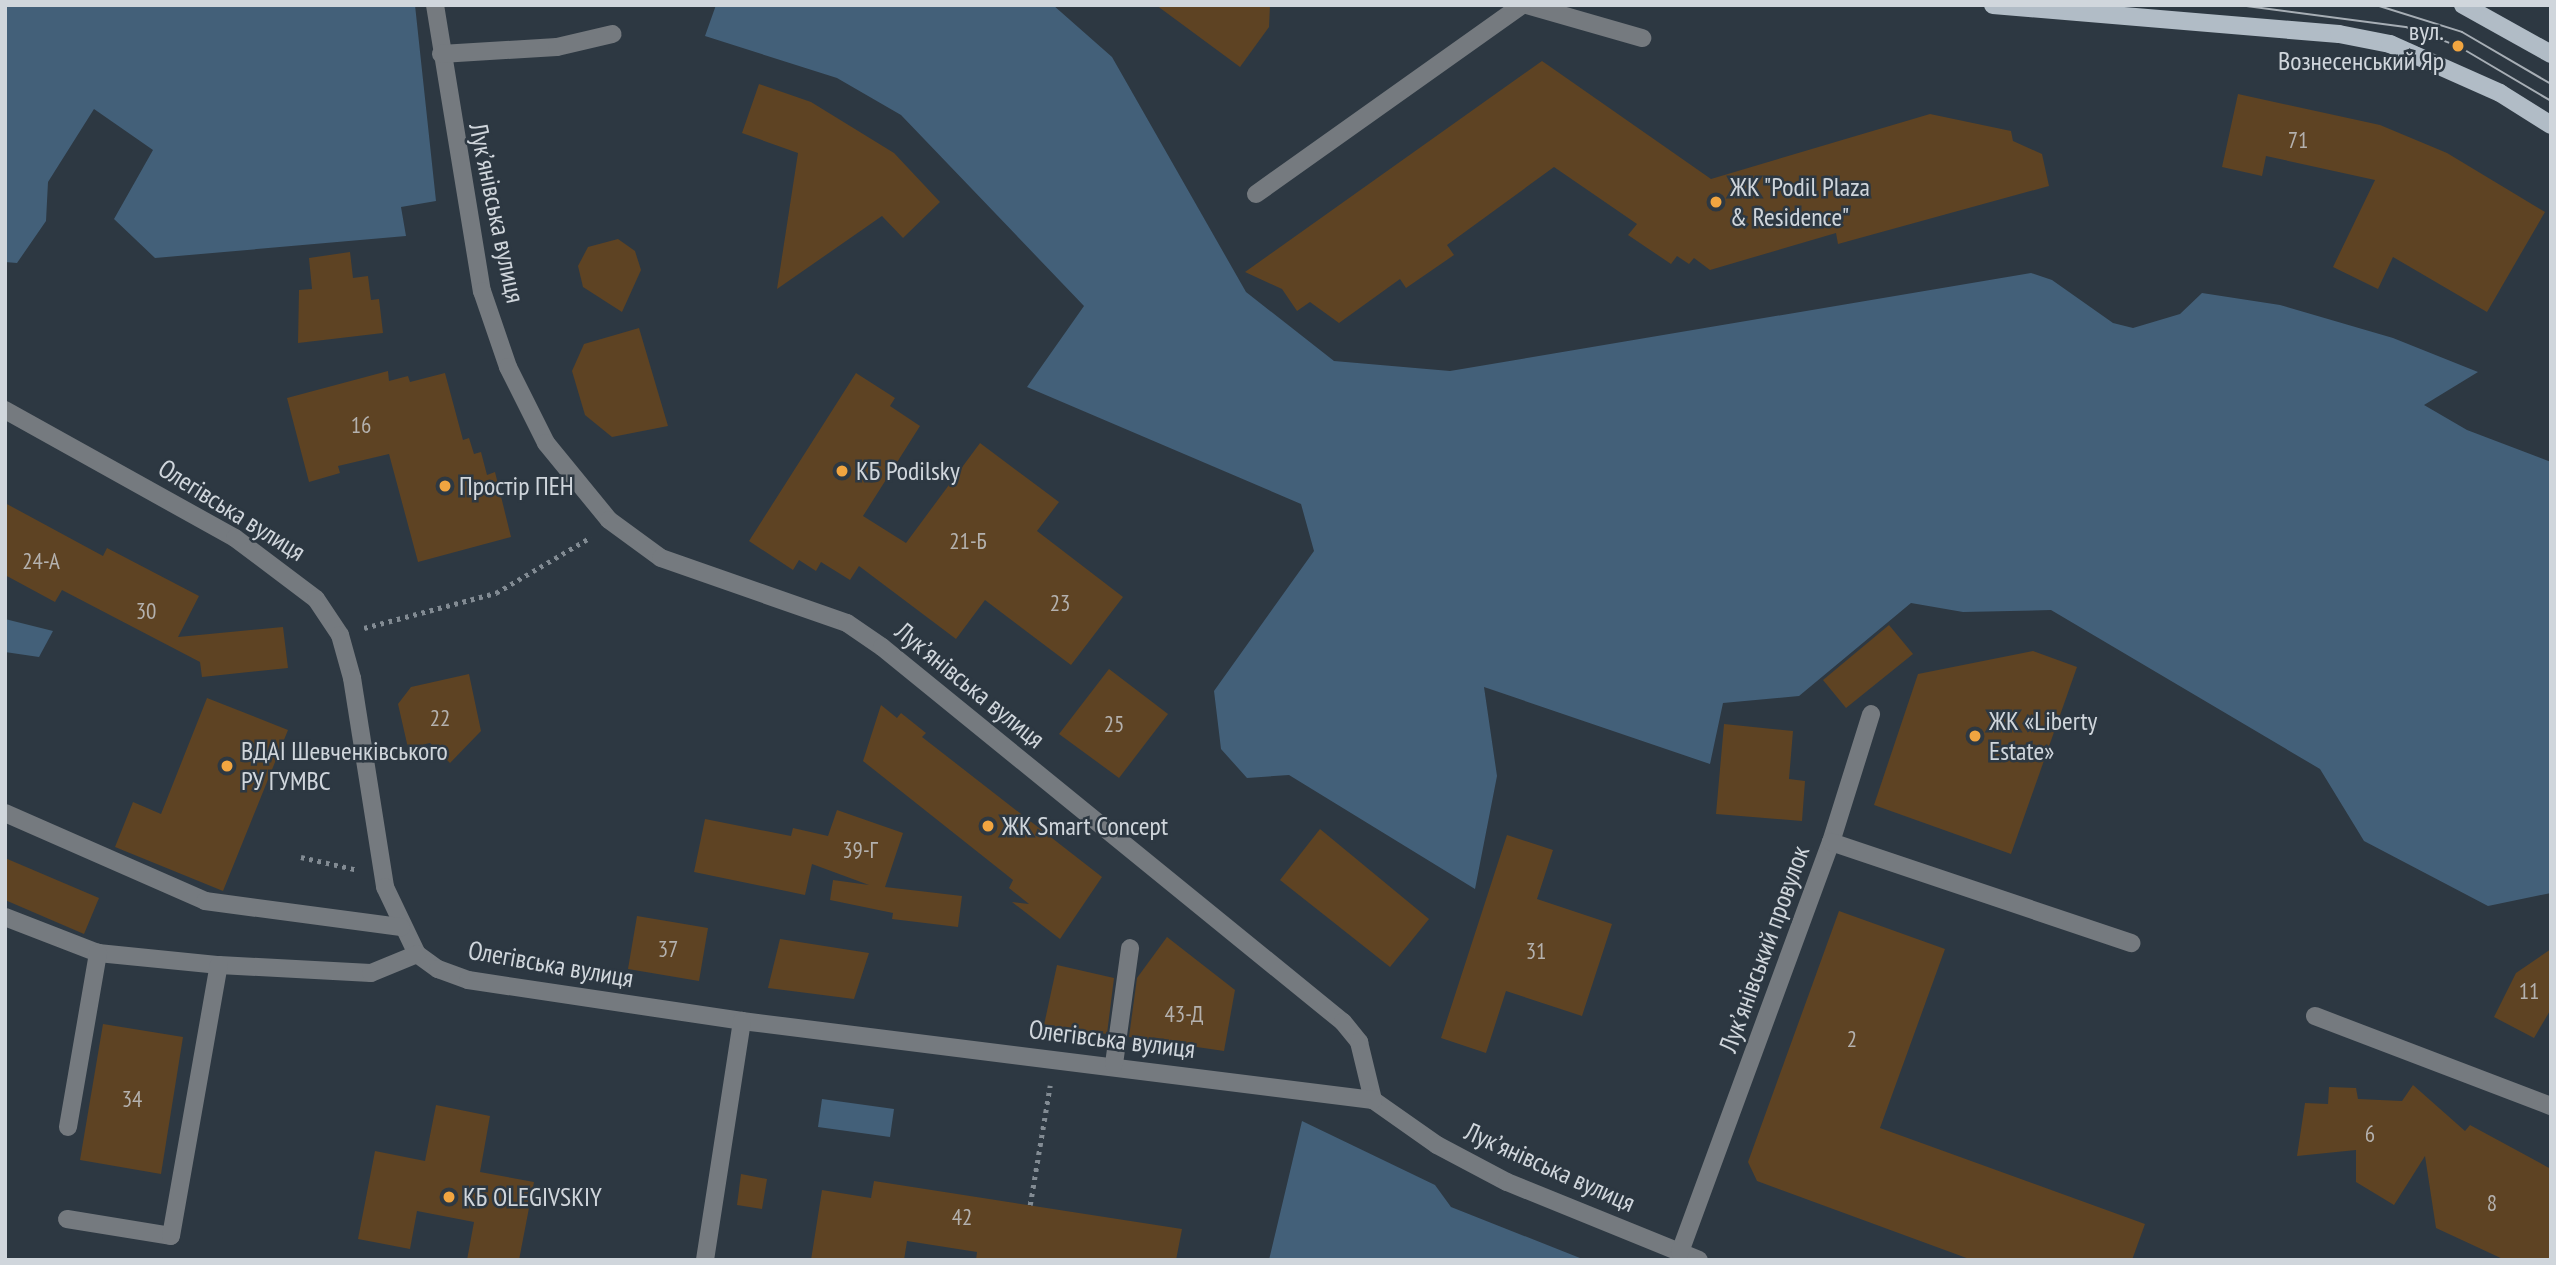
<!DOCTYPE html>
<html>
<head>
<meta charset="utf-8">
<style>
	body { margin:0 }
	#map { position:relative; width:2556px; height:1265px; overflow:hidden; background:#2d3842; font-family:"PT Sans Narrow",sans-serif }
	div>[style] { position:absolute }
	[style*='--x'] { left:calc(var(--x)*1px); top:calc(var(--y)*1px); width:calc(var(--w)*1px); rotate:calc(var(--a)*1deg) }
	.green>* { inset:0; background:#436079 }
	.building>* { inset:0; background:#5e4323 }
	.path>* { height:4.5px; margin-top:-2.25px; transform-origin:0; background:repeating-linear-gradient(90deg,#828b93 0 3.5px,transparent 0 8.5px) }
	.minor>* { height:18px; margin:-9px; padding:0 9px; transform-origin:9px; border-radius:9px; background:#757a7f }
	.major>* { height:18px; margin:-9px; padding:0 9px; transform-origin:9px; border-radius:9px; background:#b1bcc6 }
	.tram>* { height:2px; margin:-1px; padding:0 1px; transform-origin:1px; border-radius:1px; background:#a7aeb5 }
	.dots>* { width:19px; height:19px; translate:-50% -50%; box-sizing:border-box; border:4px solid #2d3842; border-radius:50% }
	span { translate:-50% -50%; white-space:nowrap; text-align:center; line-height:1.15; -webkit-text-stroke:5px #2d3842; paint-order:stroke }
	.number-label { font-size:23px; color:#b4b1ae }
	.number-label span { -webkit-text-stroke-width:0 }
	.poi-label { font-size:26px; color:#d0d6dc }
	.right { translate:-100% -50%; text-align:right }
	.left { translate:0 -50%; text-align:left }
	.street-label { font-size:26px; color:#d0d6dc }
	.frame { position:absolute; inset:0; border:7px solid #d0d6dc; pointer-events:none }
</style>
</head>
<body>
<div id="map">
	<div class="green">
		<div style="clip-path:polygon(5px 5px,415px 5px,436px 201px,401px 207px,406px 236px,155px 258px,114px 219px,153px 150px,94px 109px,48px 182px,46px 221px,17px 263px,5px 262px)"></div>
		<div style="clip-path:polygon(716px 5px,1053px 5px,1112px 57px,1246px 292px,1334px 361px,1450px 371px,2031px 273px,2052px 280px,2113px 323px,2133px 328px,2180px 314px,2202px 293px,2280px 305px,2393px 338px,2478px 372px,2424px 405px,2467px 430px,2551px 462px,2551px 893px,2488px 906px,2364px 841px,2320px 769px,2051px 610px,1963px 612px,1911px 603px,1799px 696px,1723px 703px,1710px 764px,1484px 687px,1497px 776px,1475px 889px,1289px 775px,1247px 778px,1221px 749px,1214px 691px,1314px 551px,1301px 504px,1027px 387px,1084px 306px,901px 115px,837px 78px,705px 36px)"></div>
		<div style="clip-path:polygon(5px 619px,53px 631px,39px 657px,5px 652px)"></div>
		<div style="clip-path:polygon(822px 1099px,894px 1109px,890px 1137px,818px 1127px)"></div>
		<div style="clip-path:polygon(1302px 1121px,1435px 1185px,1451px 1207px,1585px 1260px,1269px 1260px)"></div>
	</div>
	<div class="building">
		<div style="clip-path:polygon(1156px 5px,1270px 5px,1269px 27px,1240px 67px)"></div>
		<div style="clip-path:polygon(1542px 61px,1711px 179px,1930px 114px,2011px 131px,2013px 141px,2042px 154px,2049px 186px,1838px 244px,1836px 233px,1710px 270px,1694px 258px,1689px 264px,1677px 256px,1671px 264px,1628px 235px,1637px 224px,1554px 167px,1447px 245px,1454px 255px,1406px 288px,1400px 279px,1339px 323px,1310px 302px,1297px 311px,1282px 289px,1245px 272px)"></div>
		<div style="clip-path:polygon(759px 84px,811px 102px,894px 153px,940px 202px,903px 238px,882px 216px,777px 289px,798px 153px,742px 133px)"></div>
		<div style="clip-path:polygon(2238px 94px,2380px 125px,2447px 153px,2545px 212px,2487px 312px,2393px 257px,2378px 289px,2333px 267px,2375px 180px,2266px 156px,2262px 176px,2222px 167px)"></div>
		<div style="clip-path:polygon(618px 239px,635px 251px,641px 270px,622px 312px,583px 287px,578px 266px,588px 247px)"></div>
		<div style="clip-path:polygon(350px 252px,353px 278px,368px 276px,371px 300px,379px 299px,383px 333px,298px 343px,299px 290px,312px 289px,309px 258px)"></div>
		<div style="clip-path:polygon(639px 328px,668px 426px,612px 437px,585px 415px,572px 371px,584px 344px)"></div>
		<div style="clip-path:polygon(388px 371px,389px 381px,408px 376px,410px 382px,445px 373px,463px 440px,469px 438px,474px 454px,481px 452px,487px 475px,495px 472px,511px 537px,418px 562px,389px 454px,338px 466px,340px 473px,309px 482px,287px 398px)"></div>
		<div style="clip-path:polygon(856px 373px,895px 398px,890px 406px,920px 426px,863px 516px,906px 543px,980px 443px,1059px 502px,1037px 531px,1123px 597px,1071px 665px,985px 600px,956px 639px,859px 566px,850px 580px,821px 562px,816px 571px,799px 560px,793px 570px,749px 541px)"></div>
		<div style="clip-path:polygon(5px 503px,103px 556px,107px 548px,199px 596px,178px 637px,283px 627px,288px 668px,202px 677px,200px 662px,62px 590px,55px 602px,5px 575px)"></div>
		<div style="clip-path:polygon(1889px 625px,1913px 654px,1846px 708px,1823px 680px)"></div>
		<div style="clip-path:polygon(2033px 651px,2077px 667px,2011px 854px,1874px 805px,1918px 674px)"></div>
		<div style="clip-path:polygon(1109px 669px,1168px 714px,1119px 778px,1059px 734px)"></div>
		<div style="clip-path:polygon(469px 674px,481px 731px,450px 763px,430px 743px,408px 748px,398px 704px,411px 687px)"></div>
		<div style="clip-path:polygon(207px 698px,288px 730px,223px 891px,115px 847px,133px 802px,161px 814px)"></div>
		<div style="clip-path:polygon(881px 705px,897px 718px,901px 713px,926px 733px,922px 737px,1102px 877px,1060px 939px,1012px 902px,1029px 904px,1009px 888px,1013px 880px,863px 761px)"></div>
		<div style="clip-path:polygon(1724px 724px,1793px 731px,1789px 779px,1805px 781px,1802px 821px,1716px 814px)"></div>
		<div style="clip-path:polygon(837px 810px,903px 833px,885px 887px,962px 896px,958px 927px,892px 919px,893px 913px,830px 900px,833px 880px,869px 885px,812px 864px,805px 895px,694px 872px,705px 819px,791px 836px,793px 828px,828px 836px)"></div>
		<div style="clip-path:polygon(1320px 829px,1429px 919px,1390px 967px,1280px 880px)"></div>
		<div style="clip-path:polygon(1507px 835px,1553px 850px,1537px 899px,1612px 924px,1582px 1016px,1506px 991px,1486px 1053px,1441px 1038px)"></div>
		<div style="clip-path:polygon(5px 858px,99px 898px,84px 934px,5px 900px)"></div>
		<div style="clip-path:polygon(1839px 911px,1945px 949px,1880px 1128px,2145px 1224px,2132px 1260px,1972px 1260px,1757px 1181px,1748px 1162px)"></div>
		<div style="clip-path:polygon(637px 916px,708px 928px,699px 981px,628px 969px)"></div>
		<div style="clip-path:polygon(1167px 937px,1235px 990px,1224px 1051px,1129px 1037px,1137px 978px)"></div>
		<div style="clip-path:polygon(780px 939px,869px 953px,854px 999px,768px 988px)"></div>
		<div style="clip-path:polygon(2551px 949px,2551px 1009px,2534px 1038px,2494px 1017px,2516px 973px)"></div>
		<div style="clip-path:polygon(1057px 965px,1114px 978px,1107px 1034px,1044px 1025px)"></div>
		<div style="clip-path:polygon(103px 1024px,183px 1037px,161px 1174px,80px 1160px)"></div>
		<div style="clip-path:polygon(2413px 1085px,2465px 1131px,2470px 1125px,2551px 1169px,2551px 1260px,2505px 1260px,2436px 1228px,2425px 1156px,2394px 1205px,2356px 1182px,2356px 1150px,2297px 1156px,2305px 1103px,2328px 1104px,2329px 1087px,2356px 1088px,2358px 1099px,2402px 1101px)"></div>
		<div style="clip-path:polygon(436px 1105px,490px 1116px,480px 1172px,534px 1182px,519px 1260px,467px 1260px,474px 1222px,417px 1211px,410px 1249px,358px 1239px,375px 1151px,425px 1161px)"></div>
		<div style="clip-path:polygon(741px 1174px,767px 1179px,762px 1209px,737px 1205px)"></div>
		<div style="clip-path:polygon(874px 1181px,1182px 1229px,1176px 1260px,976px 1260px,977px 1252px,907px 1241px,904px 1260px,811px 1260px,822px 1190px,871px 1198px)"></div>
	</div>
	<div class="path">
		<div style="--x:364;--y:628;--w:137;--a:-14.9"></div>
		<div style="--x:496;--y:593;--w:110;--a:-30.5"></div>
		<div style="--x:301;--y:857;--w:58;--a:12.8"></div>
		<div style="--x:1030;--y:1205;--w:121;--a:-80.5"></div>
	</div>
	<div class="minor">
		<div style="--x:435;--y:5;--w:290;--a:80.7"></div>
		<div style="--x:482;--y:291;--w:80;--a:71.1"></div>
		<div style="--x:508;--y:367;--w:85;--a:63.4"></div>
		<div style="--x:546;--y:443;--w:99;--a:50.7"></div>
		<div style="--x:609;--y:520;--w:64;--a:36.2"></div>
		<div style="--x:661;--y:558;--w:197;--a:19.3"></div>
		<div style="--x:847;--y:623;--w:42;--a:34.4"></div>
		<div style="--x:882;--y:647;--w:594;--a:39.13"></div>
		<div style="--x:1343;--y:1022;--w:26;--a:51"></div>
		<div style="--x:1359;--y:1042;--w:60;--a:76.4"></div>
		<div style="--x:1373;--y:1100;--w:78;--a:35.1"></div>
		<div style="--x:1437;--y:1145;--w:79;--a:27.9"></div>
		<div style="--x:1507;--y:1182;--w:207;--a:22.1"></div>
		<div style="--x:1527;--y:5;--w:120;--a:16"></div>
		<div style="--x:441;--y:54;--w:116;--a:-3.5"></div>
		<div style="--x:557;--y:47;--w:57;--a:-13.1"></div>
		<div style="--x:1256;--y:194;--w:326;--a:-35.4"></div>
		<div style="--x:5;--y:410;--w:263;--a:29.1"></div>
		<div style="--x:235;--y:538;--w:101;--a:37"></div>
		<div style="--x:316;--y:599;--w:43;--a:56.3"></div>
		<div style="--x:340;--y:635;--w:45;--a:74.4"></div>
		<div style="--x:352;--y:678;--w:212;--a:81"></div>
		<div style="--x:385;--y:887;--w:74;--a:64.5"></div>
		<div style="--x:417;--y:954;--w:26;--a:36"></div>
		<div style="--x:438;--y:969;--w:32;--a:20"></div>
		<div style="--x:468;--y:980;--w:277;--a:8.5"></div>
		<div style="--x:742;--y:1021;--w:636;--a:7.14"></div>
		<div style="--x:5;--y:813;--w:219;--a:23.7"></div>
		<div style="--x:205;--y:901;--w:198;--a:7.6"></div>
		<div style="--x:1831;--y:842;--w:134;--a:-72.6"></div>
		<div style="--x:5;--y:917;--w:100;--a:21.2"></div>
		<div style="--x:98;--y:953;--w:122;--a:5.7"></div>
		<div style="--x:219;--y:965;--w:152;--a:3"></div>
		<div style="--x:371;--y:973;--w:50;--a:-22.4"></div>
		<div style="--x:2315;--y:1016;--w:253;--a:20.9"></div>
		<div style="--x:1114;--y:1064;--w:117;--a:-82.1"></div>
		<div style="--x:68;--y:1127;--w:177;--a:-80.2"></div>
		<div style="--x:67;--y:1219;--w:105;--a:9.3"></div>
		<div style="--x:171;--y:1236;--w:275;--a:-80"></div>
		<div style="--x:1680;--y:1252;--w:437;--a:-69.8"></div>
		<div style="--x:1831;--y:842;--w:317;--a:18.6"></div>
		<div style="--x:705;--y:1260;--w:242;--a:-81.2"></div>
	</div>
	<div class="major">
		<div style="--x:1993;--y:5;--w:347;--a:4.8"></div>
		<div style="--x:2339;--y:34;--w:52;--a:11.1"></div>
		<div style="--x:2390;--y:44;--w:120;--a:24"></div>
		<div style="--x:2500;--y:93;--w:60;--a:32.1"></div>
		<div style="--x:2463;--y:5;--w:101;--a:29.1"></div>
	</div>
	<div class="tram">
		<div style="--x:2239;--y:5;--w:168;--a:7.5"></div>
		<div style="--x:2406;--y:27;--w:55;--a:20.1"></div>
		<div style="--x:2458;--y:46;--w:108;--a:30.6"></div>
		<div style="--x:2376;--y:5;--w:90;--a:17.4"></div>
		<div style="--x:2462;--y:32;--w:103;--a:30.3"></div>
	</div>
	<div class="dots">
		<div style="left:2458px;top:46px;background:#f1a540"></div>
		<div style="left:1716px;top:202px;background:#f1a540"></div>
		<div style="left:842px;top:471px;background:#f1a540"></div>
		<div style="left:445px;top:486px;background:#f1a540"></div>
		<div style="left:1975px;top:736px;background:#f1a540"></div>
		<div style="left:227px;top:766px;background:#f1a540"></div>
		<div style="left:988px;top:826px;background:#f1a540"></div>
		<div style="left:449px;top:1197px;background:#f1a540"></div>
	</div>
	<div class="number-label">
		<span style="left:2298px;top:140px">71</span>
		<span style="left:361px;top:425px">16</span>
		<span style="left:968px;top:541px">21-Б</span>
		<span style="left:41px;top:561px">24-А</span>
		<span style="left:1060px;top:603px">23</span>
		<span style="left:146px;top:611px">30</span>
		<span style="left:440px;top:718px">22</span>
		<span style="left:1114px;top:724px">25</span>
		<span style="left:860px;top:850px">39-Г</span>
		<span style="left:668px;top:949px">37</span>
		<span style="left:1536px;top:951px">31</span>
		<span style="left:2529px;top:991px">11</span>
		<span style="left:1184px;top:1014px">43-Д</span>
		<span style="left:1852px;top:1039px">2</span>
		<span style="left:132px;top:1099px">34</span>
		<span style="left:2370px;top:1134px">6</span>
		<span style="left:2492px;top:1203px">8</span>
		<span style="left:962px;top:1217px">42</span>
	</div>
	<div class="poi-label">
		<span class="right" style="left:2444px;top:46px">вул.<br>Вознесенський Яр</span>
		<span class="left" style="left:1730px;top:202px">ЖК "Podil Plaza<br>&amp; Residence"</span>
		<span class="left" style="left:856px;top:471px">КБ Podilsky</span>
		<span class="left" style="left:459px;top:486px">Простір ПЕН</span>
		<span class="left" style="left:1989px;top:736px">ЖК «Liberty<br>Estate»</span>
		<span class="left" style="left:241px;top:766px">ВДАІ Шевченківського<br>РУ ГУМВС</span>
		<span class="left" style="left:1002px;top:826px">ЖК Smart Concept</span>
		<span class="left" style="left:463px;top:1197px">КБ OLEGIVSKIY</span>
	</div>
	<div class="street-label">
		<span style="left:497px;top:213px;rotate:78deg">Лукʼянівська вулиця</span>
		<span style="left:232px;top:510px;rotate:32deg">Олегівська вулиця</span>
		<span style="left:970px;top:685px;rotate:39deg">Лукʼянівська вулиця</span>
		<span style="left:1764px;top:949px;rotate:-70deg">Лукʼянівський провулок</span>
		<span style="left:551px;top:964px;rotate:10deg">Олегівська вулиця</span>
		<span style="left:1112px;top:1039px;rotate:7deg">Олегівська вулиця</span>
		<span style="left:1550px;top:1167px;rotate:24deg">Лукʼянівська вулиця</span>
	</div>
	<div class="frame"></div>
</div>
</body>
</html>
